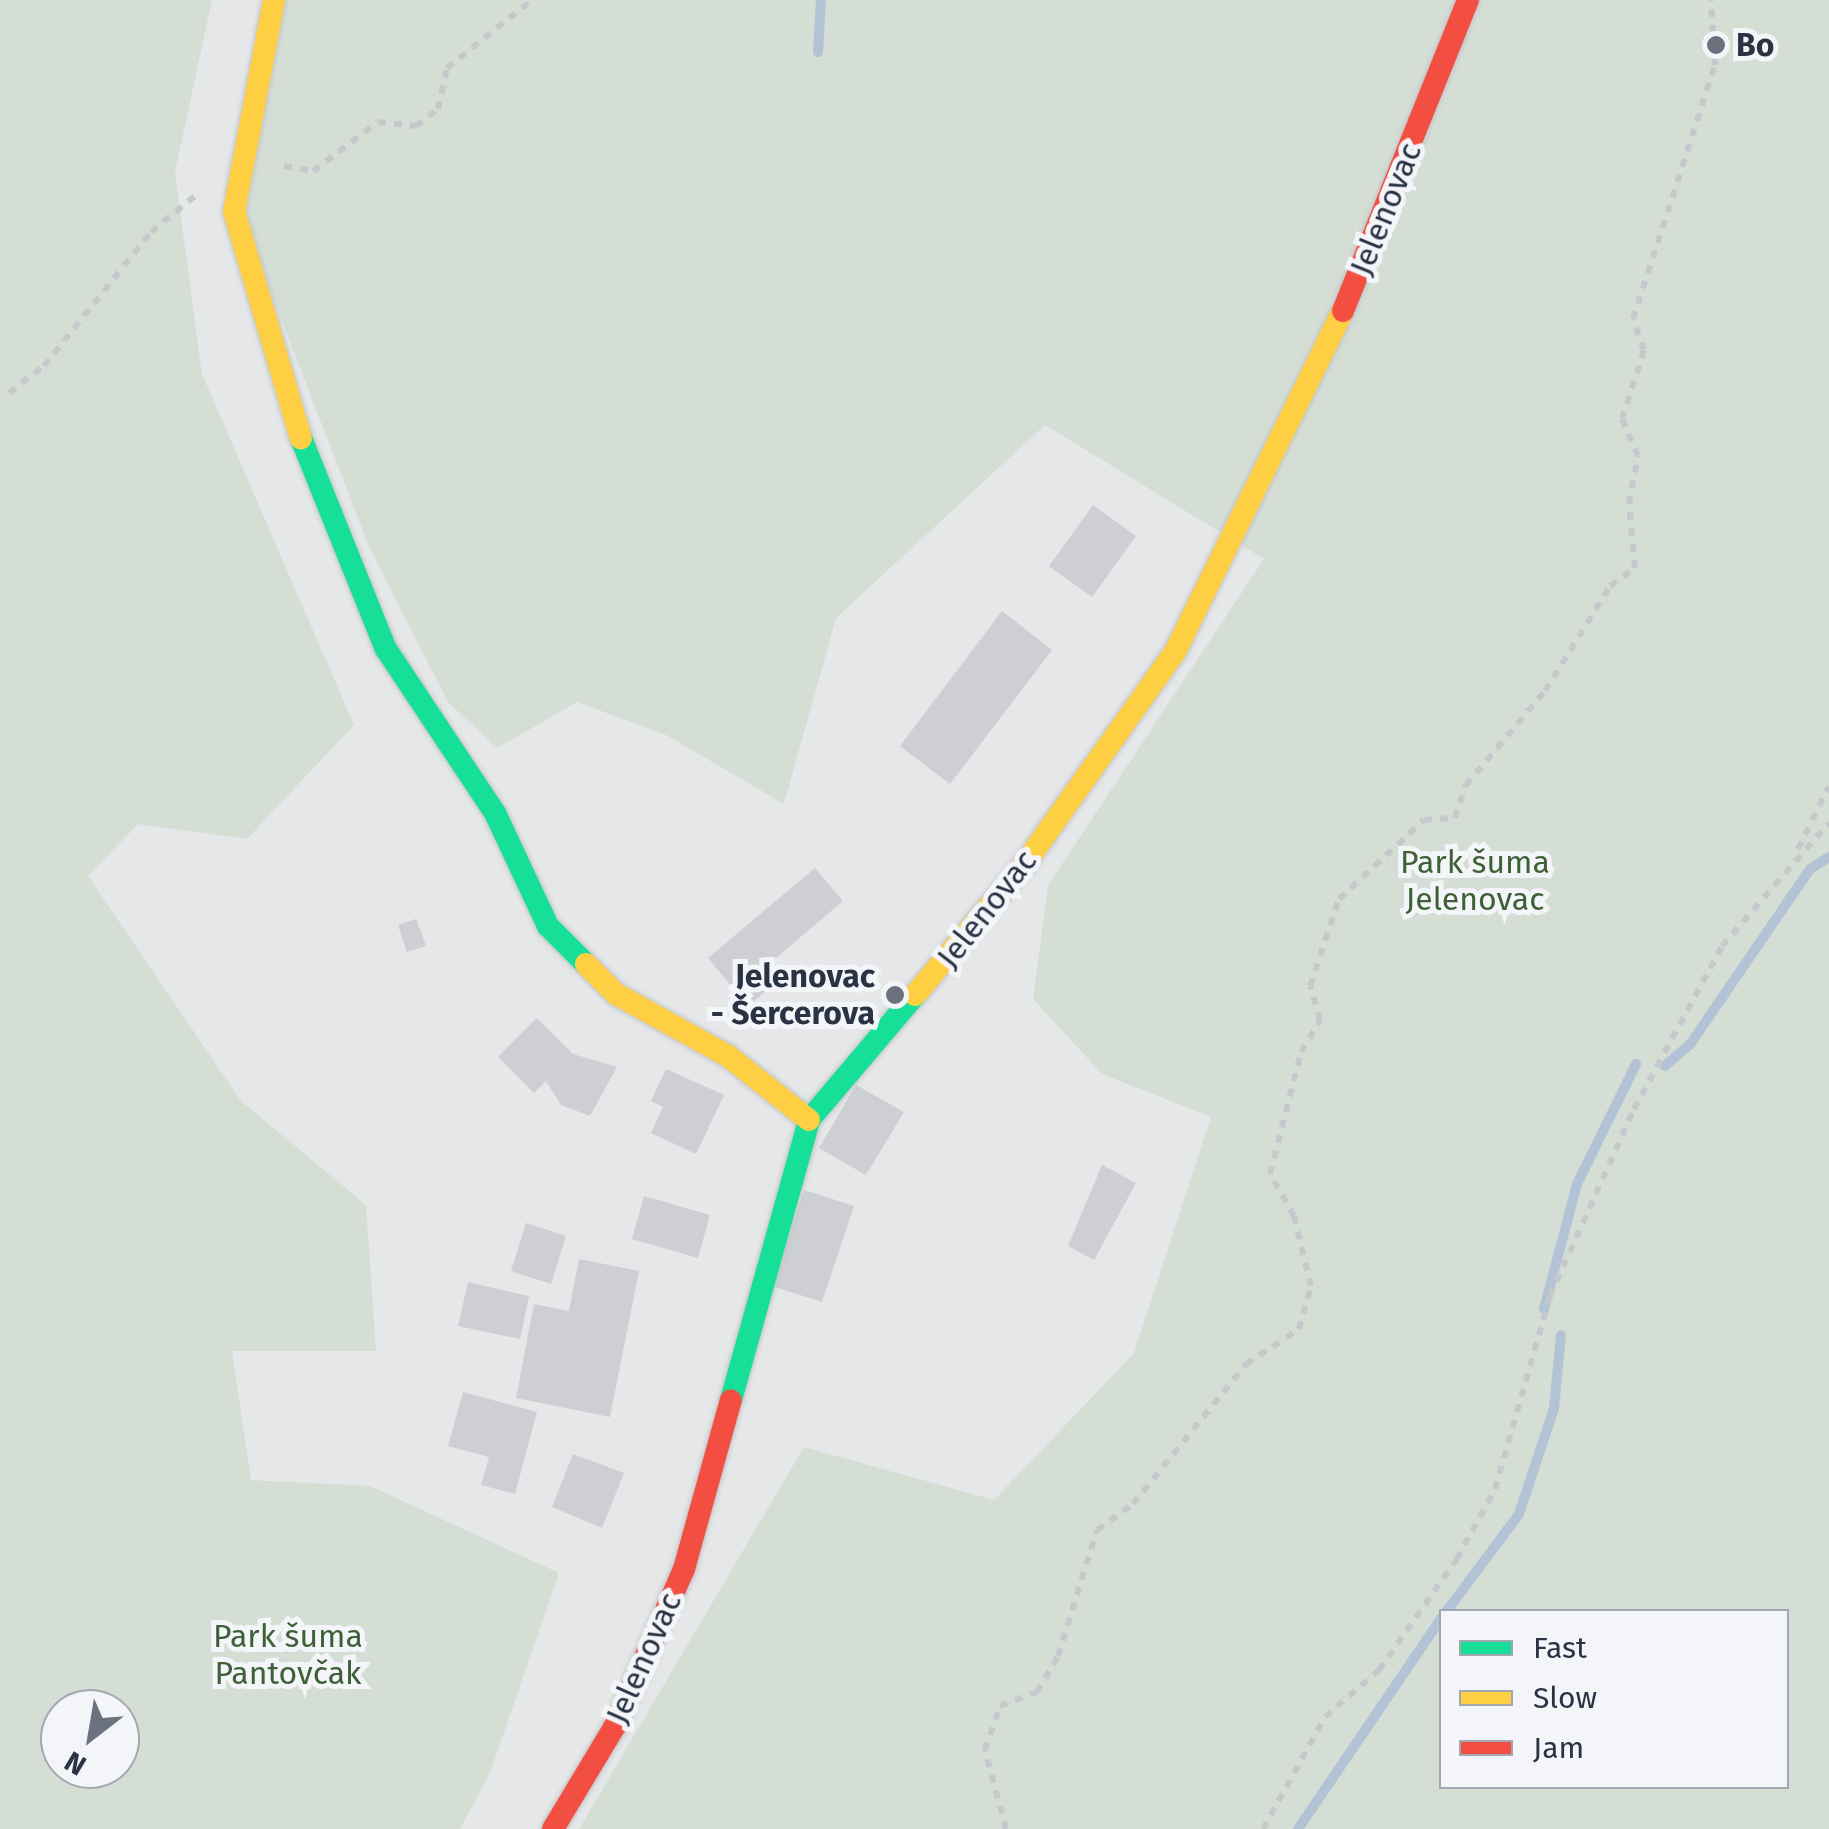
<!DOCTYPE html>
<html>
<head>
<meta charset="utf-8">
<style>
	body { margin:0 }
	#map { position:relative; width:1829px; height:1829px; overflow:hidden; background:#e5e7e9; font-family:"Fira Sans",sans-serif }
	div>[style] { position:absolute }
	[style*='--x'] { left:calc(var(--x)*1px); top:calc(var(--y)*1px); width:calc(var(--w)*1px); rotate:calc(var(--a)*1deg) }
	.green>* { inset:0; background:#d5ded5 }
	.stream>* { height:10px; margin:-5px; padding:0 5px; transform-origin:5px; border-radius:5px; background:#b3c3d5 }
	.building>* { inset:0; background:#cdcfd2 }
	.path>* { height:6px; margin-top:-3px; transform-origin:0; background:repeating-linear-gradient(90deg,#c6c8cc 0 8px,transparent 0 16px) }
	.roads { filter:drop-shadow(0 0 2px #c3c5c7) drop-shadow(0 0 2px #c3c5c7) }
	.fast>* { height:22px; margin:-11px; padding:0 11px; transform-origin:11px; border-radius:11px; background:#16e098 }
	.slow>* { height:22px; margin:-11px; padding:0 11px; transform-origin:11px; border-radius:11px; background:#ffcf43 }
	.jam>* { height:22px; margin:-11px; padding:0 11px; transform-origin:11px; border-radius:11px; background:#f24e42 }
	.dots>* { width:28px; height:28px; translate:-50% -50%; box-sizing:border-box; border:5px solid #f3f5f9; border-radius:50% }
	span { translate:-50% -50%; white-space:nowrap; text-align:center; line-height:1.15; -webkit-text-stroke:10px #f3f5f9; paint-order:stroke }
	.poi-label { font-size:32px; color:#2a3344; font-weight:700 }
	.left { translate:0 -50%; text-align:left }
	.right { translate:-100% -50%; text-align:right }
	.street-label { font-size:32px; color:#2a3344 }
	.park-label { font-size:32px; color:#3e6037 }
	.legend { position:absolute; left:1439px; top:1609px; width:350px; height:180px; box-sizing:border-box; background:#f3f5f9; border:2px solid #a3a7b1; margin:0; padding:12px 18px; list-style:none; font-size:30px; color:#2a3344 }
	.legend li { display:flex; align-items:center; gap:20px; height:50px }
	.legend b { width:50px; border:2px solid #a3a7b1 }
	.north { position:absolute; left:40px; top:1689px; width:100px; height:100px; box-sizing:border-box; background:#f3f5f9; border:2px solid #a3a7b1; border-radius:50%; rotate:211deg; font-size:28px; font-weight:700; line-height:40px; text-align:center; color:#2a3344 }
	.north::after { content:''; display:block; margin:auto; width:35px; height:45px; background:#6b727e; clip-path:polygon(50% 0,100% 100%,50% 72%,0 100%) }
</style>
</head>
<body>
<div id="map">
	<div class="green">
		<div style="clip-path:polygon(evenodd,0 0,212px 0,175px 172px,202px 374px,354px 725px,247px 839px,138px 824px,88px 876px,241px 1101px,366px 1205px,376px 1351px,232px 1351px,251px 1480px,370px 1486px,559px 1573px,490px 1773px,460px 1829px,0 1829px,0 0,60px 1709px,120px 1709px,120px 1769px,60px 1769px,60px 1709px)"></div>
		<div style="clip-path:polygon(evenodd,280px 0,1829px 0,1829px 1829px,579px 1829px,804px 1447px,994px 1500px,1134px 1353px,1211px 1117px,1102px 1074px,1033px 999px,1048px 885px,1264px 559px,1045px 425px,836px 618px,784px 804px,666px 735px,577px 702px,497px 748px,448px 702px,370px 549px,245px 226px,280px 0,1442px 1612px,1786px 1612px,1786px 1786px,1442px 1786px,1442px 1612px)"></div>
	</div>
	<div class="stream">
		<div style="--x:818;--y:52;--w:52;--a:-86.7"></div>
		<div style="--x:1665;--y:1066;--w:35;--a:-41"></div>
		<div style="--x:1691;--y:1043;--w:211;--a:-55.6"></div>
		<div style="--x:1810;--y:869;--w:22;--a:-32"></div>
		<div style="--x:1544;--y:1309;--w:129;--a:-75.2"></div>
		<div style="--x:1577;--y:1184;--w:134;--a:-63.8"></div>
		<div style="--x:1446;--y:1612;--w:122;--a:-53.3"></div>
		<div style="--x:1519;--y:1514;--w:112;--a:-71.7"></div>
		<div style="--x:1554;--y:1408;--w:73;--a:-84.5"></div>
		<div style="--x:1298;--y:1829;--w:256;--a:-55.8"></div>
	</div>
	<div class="building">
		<div style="clip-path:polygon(1093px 505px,1136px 536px,1092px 597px,1049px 566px)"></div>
		<div style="clip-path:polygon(1002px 611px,1052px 650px,950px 784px,900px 746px)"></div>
		<div style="clip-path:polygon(815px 868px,843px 901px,764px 968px,777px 982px,748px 1006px,708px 958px)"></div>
		<div style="clip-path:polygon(416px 919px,426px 946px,407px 952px,398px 925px)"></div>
		<div style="clip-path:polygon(537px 1018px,573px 1054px,617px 1067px,590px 1116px,561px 1105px,546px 1081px,534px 1093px,498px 1057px)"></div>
		<div style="clip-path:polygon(666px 1069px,724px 1095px,696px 1154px,651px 1133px,663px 1107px,651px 1101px)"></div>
		<div style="clip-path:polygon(856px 1085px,904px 1112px,866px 1175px,819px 1148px)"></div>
		<div style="clip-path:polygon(1102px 1165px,1136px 1183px,1094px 1260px,1068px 1246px)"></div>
		<div style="clip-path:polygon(804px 1190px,854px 1206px,822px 1302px,772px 1286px)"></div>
		<div style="clip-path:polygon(644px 1196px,710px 1215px,698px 1258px,632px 1239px)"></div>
		<div style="clip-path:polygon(526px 1223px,566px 1236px,551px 1284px,511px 1271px)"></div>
		<div style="clip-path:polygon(579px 1259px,639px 1271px,610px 1417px,516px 1398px,534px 1304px,569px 1311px)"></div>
		<div style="clip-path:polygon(468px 1282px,529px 1296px,520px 1339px,458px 1326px)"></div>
		<div style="clip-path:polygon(463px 1392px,537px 1412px,515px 1494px,481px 1485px,489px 1457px,448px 1446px)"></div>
		<div style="clip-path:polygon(573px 1454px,624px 1473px,602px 1528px,552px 1507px)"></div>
	</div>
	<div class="path">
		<div style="--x:284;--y:166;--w:29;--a:10"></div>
		<div style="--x:313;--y:171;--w:81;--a:-37"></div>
		<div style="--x:378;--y:122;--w:38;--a:6"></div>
		<div style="--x:416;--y:126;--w:28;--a:-38"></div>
		<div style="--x:438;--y:109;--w:42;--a:-77.6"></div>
		<div style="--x:447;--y:68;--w:109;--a:-38.7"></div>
		<div style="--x:9;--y:393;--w:44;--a:-37.6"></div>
		<div style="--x:44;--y:366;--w:171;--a:-51.4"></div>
		<div style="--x:151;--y:232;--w:58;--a:-39.4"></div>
		<div style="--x:1798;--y:849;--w:70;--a:-63.8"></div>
		<div style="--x:1006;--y:1829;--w:82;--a:-104.9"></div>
		<div style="--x:985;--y:1750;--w:46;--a:-71.2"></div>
		<div style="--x:1000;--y:1706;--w:40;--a:-21"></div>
		<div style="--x:1037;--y:1692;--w:42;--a:-59.7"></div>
		<div style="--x:1058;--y:1656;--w:132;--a:-72.8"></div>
		<div style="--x:1097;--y:1530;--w:44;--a:-35.8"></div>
		<div style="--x:1133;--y:1504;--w:180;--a:-51.1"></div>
		<div style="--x:1246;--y:1364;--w:64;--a:-33.4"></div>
		<div style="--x:1299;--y:1329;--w:45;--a:-74.4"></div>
		<div style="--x:1311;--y:1286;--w:72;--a:-103.7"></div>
		<div style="--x:1294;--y:1216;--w:48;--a:-119.7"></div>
		<div style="--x:1270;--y:1174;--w:126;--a:-75.7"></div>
		<div style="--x:1301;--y:1052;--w:37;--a:-59"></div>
		<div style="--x:1320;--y:1020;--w:35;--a:-106"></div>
		<div style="--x:1310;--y:986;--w:92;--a:-71.6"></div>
		<div style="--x:1339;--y:899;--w:116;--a:-42.9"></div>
		<div style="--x:1424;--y:820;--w:31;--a:-4"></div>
		<div style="--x:1455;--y:818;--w:35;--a:-72"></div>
		<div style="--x:1466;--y:785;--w:123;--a:-50"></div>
		<div style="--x:1545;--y:691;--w:123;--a:-58.2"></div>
		<div style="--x:1610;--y:586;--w:31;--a:-36"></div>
		<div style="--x:1635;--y:568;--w:64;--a:-95.4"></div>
		<div style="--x:1629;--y:504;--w:49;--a:-79.4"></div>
		<div style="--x:1638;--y:456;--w:40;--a:-113.4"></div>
		<div style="--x:1622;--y:419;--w:72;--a:-72.3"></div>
		<div style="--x:1644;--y:350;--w:33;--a:-110"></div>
		<div style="--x:1633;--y:319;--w:267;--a:-72.1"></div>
		<div style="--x:1715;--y:65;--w:65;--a:-93.5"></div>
		<div style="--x:1263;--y:1829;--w:128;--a:-61"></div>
		<div style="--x:1325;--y:1717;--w:72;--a:-41"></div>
		<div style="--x:1379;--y:1670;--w:136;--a:-54.9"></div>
		<div style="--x:1457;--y:1559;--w:80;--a:-61.5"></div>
		<div style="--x:1495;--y:1489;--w:201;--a:-74.1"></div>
		<div style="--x:1550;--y:1296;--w:205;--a:-65.8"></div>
		<div style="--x:1634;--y:1109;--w:185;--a:-61.6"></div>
		<div style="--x:1722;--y:946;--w:163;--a:-49"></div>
	</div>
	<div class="roads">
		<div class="fast">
			<div style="--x:301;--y:438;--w:227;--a:68.1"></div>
			<div style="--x:386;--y:649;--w:197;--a:56.4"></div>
			<div style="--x:495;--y:813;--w:125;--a:64.9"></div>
			<div style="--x:548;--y:926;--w:54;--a:45"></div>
			<div style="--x:731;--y:1400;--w:291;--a:-74.4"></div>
			<div style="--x:809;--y:1120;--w:164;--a:-49.7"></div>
		</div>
		<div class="slow">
			<div style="--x:274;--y:0;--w:215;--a:100.7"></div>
			<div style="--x:234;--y:211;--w:237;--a:73.6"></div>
			<div style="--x:586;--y:964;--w:42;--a:45"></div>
			<div style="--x:616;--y:994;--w:128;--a:29"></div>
			<div style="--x:728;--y:1056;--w:103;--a:38.3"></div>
			<div style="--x:915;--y:995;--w:170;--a:-50"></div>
			<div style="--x:1024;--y:865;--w:261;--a:-54.7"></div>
			<div style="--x:1175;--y:652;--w:380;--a:-63.8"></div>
		</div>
		<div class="jam">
			<div style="--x:1343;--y:311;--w:335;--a:-68.1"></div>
			<div style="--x:553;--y:1829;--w:120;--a:-59"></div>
			<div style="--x:615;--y:1726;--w:171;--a:-66.3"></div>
			<div style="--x:684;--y:1569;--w:175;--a:-74.5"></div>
		</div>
	</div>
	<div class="dots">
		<div style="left:1716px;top:45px;background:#6b727e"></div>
		<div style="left:895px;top:995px;background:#6b727e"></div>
	</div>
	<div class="poi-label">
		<span class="left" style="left:1736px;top:45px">Bo</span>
		<span class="right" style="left:875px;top:995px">Jelenovac<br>- Šercerova</span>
	</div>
	<div class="street-label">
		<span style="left:1386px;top:209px;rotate:-68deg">Jelenovac</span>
		<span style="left:987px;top:909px;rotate:-52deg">Jelenovac</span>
		<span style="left:644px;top:1658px;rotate:-66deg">Jelenovac</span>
	</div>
	<div class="park-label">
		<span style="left:1475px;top:881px">Park šuma<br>Jelenovac</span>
		<span style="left:288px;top:1655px">Park šuma<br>Pantovčak</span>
	</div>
	<ul class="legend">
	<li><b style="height:12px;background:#16e098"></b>Fast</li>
	<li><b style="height:12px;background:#ffcf43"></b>Slow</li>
	<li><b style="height:12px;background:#f24e42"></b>Jam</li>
	</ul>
	<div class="north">N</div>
</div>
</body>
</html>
